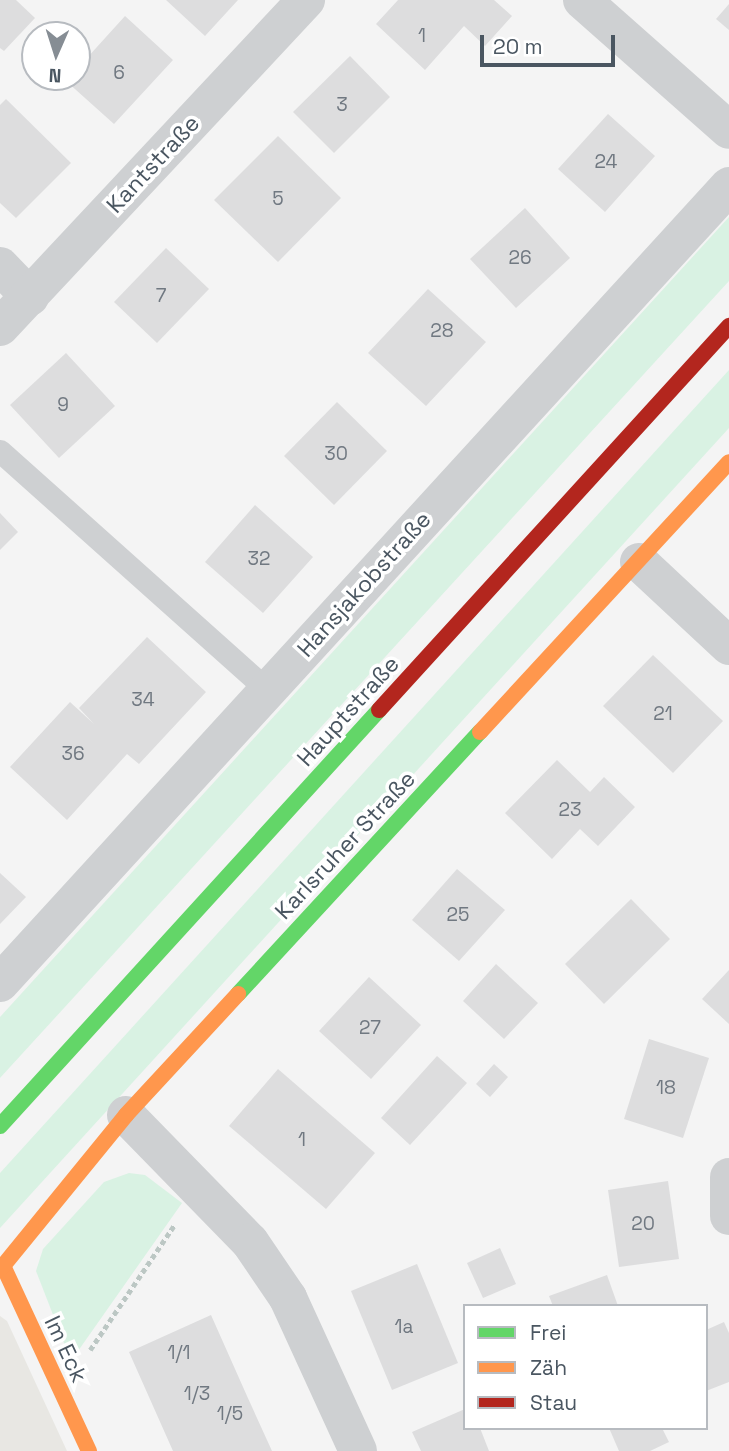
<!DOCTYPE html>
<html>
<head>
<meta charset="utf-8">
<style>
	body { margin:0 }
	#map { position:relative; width:729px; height:1451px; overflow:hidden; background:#f4f4f4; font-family:"Space Grotesk",sans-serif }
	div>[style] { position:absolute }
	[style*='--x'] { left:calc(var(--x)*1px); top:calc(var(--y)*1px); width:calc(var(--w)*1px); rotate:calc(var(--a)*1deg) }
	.commercial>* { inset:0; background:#e8e7e3 }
	.green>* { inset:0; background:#d9f2e3 }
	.building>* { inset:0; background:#ddddde }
	.path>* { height:4.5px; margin-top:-2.25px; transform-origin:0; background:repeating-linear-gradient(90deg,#bcc7c4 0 5px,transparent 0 8.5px) }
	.lane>* { height:23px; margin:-11.5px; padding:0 11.5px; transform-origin:11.5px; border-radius:11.5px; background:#ced0d2 }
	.street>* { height:38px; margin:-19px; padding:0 19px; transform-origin:19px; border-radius:19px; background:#ced0d2 }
	.fast>* { height:16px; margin:-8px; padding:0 8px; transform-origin:8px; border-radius:8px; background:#63d668 }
	.slow>* { height:16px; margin:-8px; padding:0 8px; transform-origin:8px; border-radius:8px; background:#ff974d }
	.jam>* { height:16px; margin:-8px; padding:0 8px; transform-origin:8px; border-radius:8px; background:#b3261e }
	span { translate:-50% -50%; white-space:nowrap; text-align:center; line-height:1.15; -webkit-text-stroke:7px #fff; paint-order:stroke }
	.number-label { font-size:19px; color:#707881 }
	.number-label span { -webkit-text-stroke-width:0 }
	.street-label { font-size:23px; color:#4a5661 }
	.legend { position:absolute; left:463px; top:1304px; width:245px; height:126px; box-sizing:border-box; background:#fff; border:2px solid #b7bbc0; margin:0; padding:9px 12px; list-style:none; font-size:21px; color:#4a5661 }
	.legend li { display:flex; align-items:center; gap:14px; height:35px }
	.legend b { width:35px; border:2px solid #b7bbc0 }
	.north { position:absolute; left:21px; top:21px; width:70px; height:70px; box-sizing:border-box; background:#fff; border:2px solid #b7bbc0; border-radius:50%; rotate:183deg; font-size:19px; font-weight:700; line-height:28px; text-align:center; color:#4a5661 }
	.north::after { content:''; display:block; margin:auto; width:24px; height:32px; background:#868d94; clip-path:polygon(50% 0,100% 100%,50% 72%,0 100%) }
	.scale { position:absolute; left:480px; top:35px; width:135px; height:32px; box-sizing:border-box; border:4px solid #4a5661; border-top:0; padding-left:9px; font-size:21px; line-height:24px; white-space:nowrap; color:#4a5661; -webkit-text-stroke:5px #fff; paint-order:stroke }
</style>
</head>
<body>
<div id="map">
	<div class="commercial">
		<div style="clip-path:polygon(0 1316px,7px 1321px,67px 1451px,0 1451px)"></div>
	</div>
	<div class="green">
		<div style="clip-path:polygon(729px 217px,729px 281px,0 1078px,0 1017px)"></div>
		<div style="clip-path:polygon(729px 370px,729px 428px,0 1228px,0 1173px)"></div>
		<div style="clip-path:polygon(129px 1173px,145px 1175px,182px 1203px,71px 1361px,36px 1271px,43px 1249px,104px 1182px)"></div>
	</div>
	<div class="building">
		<div style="clip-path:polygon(0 0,16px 0,35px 18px,4px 51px,0 48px)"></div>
		<div style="clip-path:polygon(166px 0,238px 0,205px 36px)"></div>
		<div style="clip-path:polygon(398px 0,494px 0,512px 16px,485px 46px,464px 26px,425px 70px,376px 24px)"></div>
		<div style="clip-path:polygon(729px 4px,729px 30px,716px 19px)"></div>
		<div style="clip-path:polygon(125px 16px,173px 60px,114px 124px,66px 81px,77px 77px,77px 69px)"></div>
		<div style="clip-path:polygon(350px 56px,390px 97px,334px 153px,293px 112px)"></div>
		<div style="clip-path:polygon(6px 99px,71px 163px,16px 218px,0 203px,0 105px)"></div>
		<div style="clip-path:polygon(608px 114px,655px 156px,605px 212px,558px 169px)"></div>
		<div style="clip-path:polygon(278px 136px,341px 198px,278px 262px,214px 200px)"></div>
		<div style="clip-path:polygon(525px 208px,570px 258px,516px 308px,470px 259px)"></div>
		<div style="clip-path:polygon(166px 248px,209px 289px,157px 343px,114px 302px)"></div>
		<div style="clip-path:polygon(428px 289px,486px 342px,426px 406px,368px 353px)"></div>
		<div style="clip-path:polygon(66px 353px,115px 406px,59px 458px,10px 405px)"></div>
		<div style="clip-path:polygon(337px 402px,387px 451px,334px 505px,284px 456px)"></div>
		<div style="clip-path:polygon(255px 505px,313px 557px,263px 613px,205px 562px)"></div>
		<div style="clip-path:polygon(0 513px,18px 532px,0 550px)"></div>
		<div style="clip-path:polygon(147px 637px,206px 692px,139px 764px,127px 754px,67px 820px,10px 767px,70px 702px,94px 724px,79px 708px)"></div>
		<div style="clip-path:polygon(653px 655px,723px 721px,673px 773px,603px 706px)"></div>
		<div style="clip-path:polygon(557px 760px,590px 792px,604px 777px,635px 807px,598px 846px,580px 829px,552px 859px,505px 813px)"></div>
		<div style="clip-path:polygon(457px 869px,505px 910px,459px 961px,412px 920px)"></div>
		<div style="clip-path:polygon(0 873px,26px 897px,0 924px)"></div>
		<div style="clip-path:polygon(631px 899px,670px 939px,604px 1004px,565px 964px)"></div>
		<div style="clip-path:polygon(496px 964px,538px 1003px,504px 1039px,463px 1001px)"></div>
		<div style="clip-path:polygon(729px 970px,729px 1024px,702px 999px)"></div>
		<div style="clip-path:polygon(369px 977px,421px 1025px,371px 1079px,319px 1031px)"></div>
		<div style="clip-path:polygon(649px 1039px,709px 1058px,683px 1138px,624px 1119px)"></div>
		<div style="clip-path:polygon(437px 1056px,467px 1083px,410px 1145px,381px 1118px)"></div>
		<div style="clip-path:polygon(494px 1064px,508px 1077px,490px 1097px,476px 1084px)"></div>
		<div style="clip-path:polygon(278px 1069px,375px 1153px,326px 1209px,229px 1126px)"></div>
		<div style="clip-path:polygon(668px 1181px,679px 1259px,619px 1267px,608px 1190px)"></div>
		<div style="clip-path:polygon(500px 1248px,516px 1284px,483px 1298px,467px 1263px)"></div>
		<div style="clip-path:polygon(417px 1264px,458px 1363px,392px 1390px,351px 1291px)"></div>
		<div style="clip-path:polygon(607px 1275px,618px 1306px,553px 1306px,549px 1296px)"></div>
		<div style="clip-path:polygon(211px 1315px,247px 1396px,272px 1451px,173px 1451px,129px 1352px)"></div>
		<div style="clip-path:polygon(724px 1322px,729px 1333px,729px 1382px,706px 1391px,706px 1330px)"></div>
		<div style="clip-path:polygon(465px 1409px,465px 1428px,480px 1428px,489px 1451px,421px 1451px,412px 1432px)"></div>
		<div style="clip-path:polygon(609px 1428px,662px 1428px,669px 1442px,650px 1451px,619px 1451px)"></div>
	</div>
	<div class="path">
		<div style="--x:90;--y:1350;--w:152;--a:-56"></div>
	</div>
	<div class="lane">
		<div style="--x:0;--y:451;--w:358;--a:41.8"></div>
	</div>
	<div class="street">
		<div style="--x:582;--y:0;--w:196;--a:41.5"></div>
		<div style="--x:0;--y:266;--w:43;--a:45.9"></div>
		<div style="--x:0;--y:327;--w:448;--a:-46.9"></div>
		<div style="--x:639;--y:562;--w:123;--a:43"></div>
		<div style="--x:0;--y:983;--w:1080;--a:-47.55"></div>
		<div style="--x:126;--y:1115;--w:177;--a:45.7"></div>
		<div style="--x:250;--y:1242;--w:68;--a:55.8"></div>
		<div style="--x:288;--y:1298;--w:168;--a:65.4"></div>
		<div style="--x:729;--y:1177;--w:39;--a:90"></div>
	</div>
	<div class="fast">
		<div style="--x:238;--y:994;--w:357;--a:-47.3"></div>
		<div style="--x:0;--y:1126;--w:563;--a:-47.66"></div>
	</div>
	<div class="slow">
		<div style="--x:480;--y:732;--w:367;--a:-47.3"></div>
		<div style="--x:89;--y:1451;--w:204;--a:-114.9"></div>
		<div style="--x:3;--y:1266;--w:195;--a:-50.8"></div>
		<div style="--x:126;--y:1115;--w:165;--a:-47.2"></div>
	</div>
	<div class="jam">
		<div style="--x:379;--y:710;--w:520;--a:-47.65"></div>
	</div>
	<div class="number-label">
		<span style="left:422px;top:36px">1</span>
		<span style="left:119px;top:73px">6</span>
		<span style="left:342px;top:105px">3</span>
		<span style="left:606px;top:162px">24</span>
		<span style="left:278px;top:199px">5</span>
		<span style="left:520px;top:258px">26</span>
		<span style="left:161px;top:296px">7</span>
		<span style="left:442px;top:331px">28</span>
		<span style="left:63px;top:405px">9</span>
		<span style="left:336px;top:454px">30</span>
		<span style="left:259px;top:559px">32</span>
		<span style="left:143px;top:700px">34</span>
		<span style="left:663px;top:714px">21</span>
		<span style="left:73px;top:754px">36</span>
		<span style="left:570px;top:810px">23</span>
		<span style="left:458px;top:915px">25</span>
		<span style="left:370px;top:1028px">27</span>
		<span style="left:666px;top:1088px">18</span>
		<span style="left:302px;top:1140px">1</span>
		<span style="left:643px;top:1224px">20</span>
		<span style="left:404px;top:1327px">1a</span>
		<span style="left:179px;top:1353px">1/1</span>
		<span style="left:197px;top:1394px">1/3</span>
		<span style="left:230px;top:1414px">1/5</span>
	</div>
	<div class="street-label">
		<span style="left:153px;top:164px;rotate:-47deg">Kantstraße</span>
		<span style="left:364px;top:584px;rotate:-48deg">Hansjakobstraße</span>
		<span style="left:348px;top:711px;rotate:-48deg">Hauptstraße</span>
		<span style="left:345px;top:845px;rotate:-47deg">Karlsruher Straße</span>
		<span style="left:66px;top:1349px;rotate:65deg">Im Eck</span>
	</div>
	<ul class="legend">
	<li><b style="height:9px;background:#63d668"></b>Frei</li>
	<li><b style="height:9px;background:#ff974d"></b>Zäh</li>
	<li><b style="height:9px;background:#b3261e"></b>Stau</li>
	</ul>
	<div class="north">N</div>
	<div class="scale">20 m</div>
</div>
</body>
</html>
